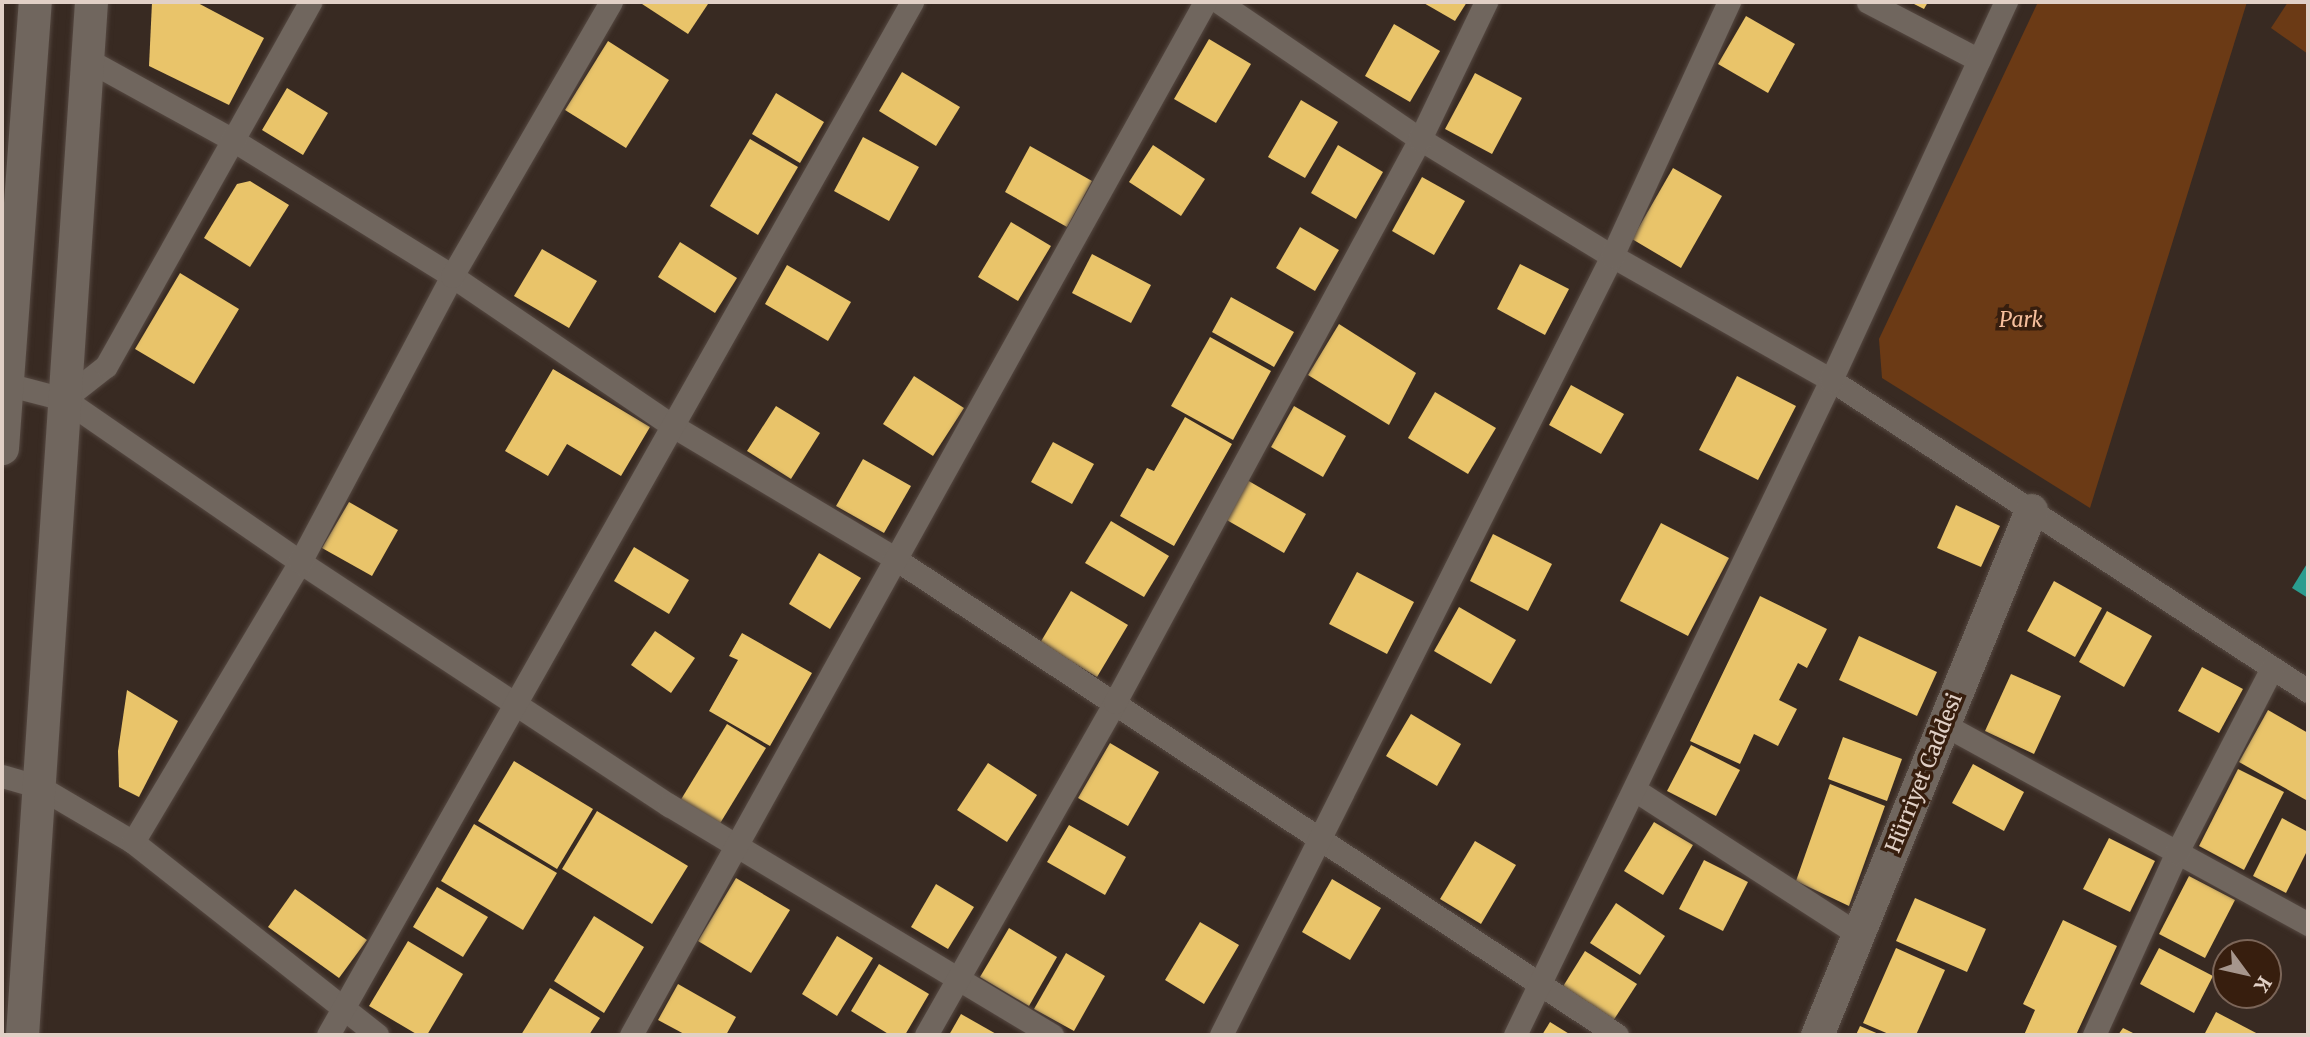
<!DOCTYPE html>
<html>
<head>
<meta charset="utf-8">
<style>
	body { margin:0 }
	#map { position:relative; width:2310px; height:1037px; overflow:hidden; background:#382a22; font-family:Merriweather,serif }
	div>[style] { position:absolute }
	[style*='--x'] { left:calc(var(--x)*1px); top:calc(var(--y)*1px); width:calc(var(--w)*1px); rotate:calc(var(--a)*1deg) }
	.green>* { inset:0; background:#6b3a15 }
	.homes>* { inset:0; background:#e9c46a }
	.schools>* { inset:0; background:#2a9d8f }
	.roads { filter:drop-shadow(0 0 2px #554841) drop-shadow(0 0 2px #554841) }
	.street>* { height:23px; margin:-11.5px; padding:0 11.5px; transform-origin:11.5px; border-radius:11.5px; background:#70665e }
	.secondary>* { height:33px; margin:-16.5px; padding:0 16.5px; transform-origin:16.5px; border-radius:16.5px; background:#70665e }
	span { translate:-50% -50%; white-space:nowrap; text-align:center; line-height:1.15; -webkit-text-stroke:7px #371e0e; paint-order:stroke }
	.park-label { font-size:21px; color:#f6be9c; font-style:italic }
	.street-label { font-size:21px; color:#e1d0c6 }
	.frame { position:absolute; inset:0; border:4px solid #e1d0c6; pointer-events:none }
	.north { position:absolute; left:2212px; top:939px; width:70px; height:70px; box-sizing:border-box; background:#371e0e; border:2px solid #7b6558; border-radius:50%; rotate:123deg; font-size:19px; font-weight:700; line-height:28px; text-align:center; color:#e1d0c6 }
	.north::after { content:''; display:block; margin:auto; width:24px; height:32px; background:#a6968d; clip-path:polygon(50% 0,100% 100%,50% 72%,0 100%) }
</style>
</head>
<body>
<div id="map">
	<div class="green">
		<div style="clip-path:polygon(2038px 2px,2247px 2px,2090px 508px,1882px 378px,1879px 339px)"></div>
		<div style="clip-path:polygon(2288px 2px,2308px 2px,2308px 54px,2271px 28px)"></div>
	</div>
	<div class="homes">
		<div style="clip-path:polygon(152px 2px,196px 2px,264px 38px,229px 105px,149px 66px)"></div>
		<div style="clip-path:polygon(639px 2px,705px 2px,708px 4px,688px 34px)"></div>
		<div style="clip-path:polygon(1422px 2px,1467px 2px,1455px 21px)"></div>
		<div style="clip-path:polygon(1910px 2px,1928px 2px,1924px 9px)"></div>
		<div style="clip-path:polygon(1746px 16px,1795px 44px,1768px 93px,1718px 64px)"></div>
		<div style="clip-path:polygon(1394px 24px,1440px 51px,1410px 102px,1365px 76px)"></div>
		<div style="clip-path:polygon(1209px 39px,1251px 64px,1216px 123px,1174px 99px)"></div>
		<div style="clip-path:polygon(608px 41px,669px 80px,626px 148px,565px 110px)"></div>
		<div style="clip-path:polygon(902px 72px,960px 107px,936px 146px,879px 111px)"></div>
		<div style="clip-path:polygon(1475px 73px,1522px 98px,1492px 154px,1445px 129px)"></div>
		<div style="clip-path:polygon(287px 88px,328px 113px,303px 155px,262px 130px)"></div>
		<div style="clip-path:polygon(776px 93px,824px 122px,800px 163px,752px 134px)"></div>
		<div style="clip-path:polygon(1301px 100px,1338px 122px,1305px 178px,1268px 157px)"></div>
		<div style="clip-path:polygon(863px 137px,919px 167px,889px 221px,834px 191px)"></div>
		<div style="clip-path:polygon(750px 139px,798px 167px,758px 235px,710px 206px)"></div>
		<div style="clip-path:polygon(1153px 145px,1205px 179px,1181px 216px,1129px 182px)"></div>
		<div style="clip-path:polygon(1338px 145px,1383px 172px,1356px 219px,1311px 193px)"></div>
		<div style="clip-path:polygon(1030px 146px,1092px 181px,1067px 227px,1005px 192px)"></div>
		<div style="clip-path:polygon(1673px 168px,1722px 196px,1681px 268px,1632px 239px)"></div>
		<div style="clip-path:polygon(1422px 177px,1465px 201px,1434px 255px,1392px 231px)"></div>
		<div style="clip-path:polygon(250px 181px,289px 205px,250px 267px,204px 238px,237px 184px)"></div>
		<div style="clip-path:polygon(1011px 222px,1051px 246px,1018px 301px,978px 277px)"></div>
		<div style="clip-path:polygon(1300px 227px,1339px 250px,1315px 291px,1276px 268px)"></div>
		<div style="clip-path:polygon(680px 242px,737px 278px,715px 313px,658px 277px)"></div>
		<div style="clip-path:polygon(542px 249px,597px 281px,569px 328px,514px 296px)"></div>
		<div style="clip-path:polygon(1092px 254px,1151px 285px,1131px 323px,1072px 293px)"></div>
		<div style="clip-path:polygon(1520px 264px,1569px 289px,1545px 335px,1497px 309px)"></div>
		<div style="clip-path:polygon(787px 265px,851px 302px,828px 341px,765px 304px)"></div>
		<div style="clip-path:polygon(180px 273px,239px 309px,194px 384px,135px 349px)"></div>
		<div style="clip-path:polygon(1231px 297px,1294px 332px,1274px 367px,1212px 332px)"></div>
		<div style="clip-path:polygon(1339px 324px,1416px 373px,1389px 425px,1308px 375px)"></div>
		<div style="clip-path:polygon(1210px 337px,1271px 371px,1233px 440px,1171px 406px)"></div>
		<div style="clip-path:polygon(553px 369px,650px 427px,621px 476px,567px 444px,548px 476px,505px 451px)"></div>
		<div style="clip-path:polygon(914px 376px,964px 408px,933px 456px,883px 424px)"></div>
		<div style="clip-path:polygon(1737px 376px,1796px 406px,1758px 480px,1699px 450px)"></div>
		<div style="clip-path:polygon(1571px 385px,1624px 414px,1601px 454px,1549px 425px)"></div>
		<div style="clip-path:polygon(1435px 392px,1496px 428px,1468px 474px,1408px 438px)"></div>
		<div style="clip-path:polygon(776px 406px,820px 433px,791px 479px,747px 451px)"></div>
		<div style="clip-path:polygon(1294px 406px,1346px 436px,1323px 477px,1271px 447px)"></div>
		<div style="clip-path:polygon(1185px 417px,1232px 444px,1174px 546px,1120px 516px,1147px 468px,1154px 471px)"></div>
		<div style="clip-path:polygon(1053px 442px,1094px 464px,1072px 504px,1031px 482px)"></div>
		<div style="clip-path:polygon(863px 459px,911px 486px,884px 533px,836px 506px)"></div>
		<div style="clip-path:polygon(1247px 480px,1306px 514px,1284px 553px,1225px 519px)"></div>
		<div style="clip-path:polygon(349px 502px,398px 530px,372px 576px,322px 548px)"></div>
		<div style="clip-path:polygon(1956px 505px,2000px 526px,1981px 567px,1937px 548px)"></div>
		<div style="clip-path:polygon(1111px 521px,1169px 556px,1144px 597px,1085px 563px)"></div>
		<div style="clip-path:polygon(1661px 523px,1729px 558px,1688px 636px,1620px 601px)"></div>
		<div style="clip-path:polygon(1493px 534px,1552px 564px,1528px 611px,1470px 581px)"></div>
		<div style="clip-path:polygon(634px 547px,689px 580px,669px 614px,614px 581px)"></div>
		<div style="clip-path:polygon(819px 553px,861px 578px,830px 629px,789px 604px)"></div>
		<div style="clip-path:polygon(1357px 572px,1414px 602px,1387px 654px,1329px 624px)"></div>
		<div style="clip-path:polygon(2054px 581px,2102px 608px,2075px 657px,2027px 631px)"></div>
		<div style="clip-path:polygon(1071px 591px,1128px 625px,1097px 677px,1040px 643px)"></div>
		<div style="clip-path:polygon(1760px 596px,1827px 629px,1807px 668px,1798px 663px,1779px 700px,1797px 709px,1778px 746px,1754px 734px,1740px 764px,1690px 741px)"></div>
		<div style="clip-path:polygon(1459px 607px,1516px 640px,1491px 684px,1434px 651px)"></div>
		<div style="clip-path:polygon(2107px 611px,2152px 636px,2124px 687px,2079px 662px)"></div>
		<div style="clip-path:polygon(655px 631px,695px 658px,671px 693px,631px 665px)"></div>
		<div style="clip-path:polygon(742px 633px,812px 673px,770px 746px,709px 711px,738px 660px,729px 656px)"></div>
		<div style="clip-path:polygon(1859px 636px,1937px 672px,1917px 716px,1839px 680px)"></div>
		<div style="clip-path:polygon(2202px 667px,2243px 689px,2219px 733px,2178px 711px)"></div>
		<div style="clip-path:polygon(2011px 674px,2061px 696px,2034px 754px,1985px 731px)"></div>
		<div style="clip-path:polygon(127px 690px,178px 721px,139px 797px,119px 787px,118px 751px)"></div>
		<div style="clip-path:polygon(2268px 710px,2308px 733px,2306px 800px,2239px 762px)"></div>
		<div style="clip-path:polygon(1411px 714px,1461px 744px,1437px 786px,1386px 756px)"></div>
		<div style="clip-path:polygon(727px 724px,766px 748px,716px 830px,677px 806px)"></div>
		<div style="clip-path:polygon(1843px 737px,1902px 759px,1887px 801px,1828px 779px)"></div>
		<div style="clip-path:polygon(1110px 743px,1159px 772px,1128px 826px,1078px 798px)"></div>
		<div style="clip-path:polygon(1691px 745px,1740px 770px,1716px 816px,1667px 791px)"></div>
		<div style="clip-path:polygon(514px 761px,593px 809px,557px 869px,478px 821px)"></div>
		<div style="clip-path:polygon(988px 763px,1037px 795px,1007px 842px,957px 810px)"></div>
		<div style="clip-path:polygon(1973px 764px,2024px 792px,2004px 831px,1952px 803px)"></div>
		<div style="clip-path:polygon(2238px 769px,2284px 792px,2244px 870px,2199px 846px)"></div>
		<div style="clip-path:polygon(1830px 784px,1885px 806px,1849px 906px,1796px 881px)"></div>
		<div style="clip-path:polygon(597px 811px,688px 866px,652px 924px,562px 869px)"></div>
		<div style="clip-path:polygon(2282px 818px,2308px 832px,2308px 849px,2286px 893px,2253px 876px)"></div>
		<div style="clip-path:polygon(1654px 822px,1693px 845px,1663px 895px,1624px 871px)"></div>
		<div style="clip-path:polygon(474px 824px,557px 873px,523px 930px,441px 881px)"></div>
		<div style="clip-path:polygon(1069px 825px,1126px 857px,1105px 895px,1047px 862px)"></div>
		<div style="clip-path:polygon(2109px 838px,2155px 861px,2130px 912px,2083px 889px)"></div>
		<div style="clip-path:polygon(1475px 841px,1516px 865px,1481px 924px,1440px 899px)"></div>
		<div style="clip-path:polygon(1704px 860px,1748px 882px,1723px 931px,1679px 909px)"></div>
		<div style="clip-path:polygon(2189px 876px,2235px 900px,2205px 958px,2159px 934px)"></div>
		<div style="clip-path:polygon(736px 878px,790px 910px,751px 973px,698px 941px)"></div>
		<div style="clip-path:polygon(1332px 879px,1381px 908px,1350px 960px,1302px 932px)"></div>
		<div style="clip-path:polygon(936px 884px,974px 907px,948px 949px,911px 927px)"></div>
		<div style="clip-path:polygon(437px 887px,488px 917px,463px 957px,413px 927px)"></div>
		<div style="clip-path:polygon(295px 889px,367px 940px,339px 978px,268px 927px)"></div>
		<div style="clip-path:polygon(1915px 898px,1986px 929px,1967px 972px,1896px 941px)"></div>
		<div style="clip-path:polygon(1616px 903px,1665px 936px,1640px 975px,1590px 943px)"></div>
		<div style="clip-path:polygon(594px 916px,644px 947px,604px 1013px,554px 981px)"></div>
		<div style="clip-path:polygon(2063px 920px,2117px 946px,2076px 1035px,2024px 1035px,2035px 1010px,2023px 1004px)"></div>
		<div style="clip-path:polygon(1200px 922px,1239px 945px,1204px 1004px,1165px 980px)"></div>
		<div style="clip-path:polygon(1009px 928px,1057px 957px,1029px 1006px,980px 977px)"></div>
		<div style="clip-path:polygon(837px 936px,873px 958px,837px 1016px,802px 994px)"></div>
		<div style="clip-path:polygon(408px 941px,463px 974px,427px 1035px,418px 1035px,369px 1006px)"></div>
		<div style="clip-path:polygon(1896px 948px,1945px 970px,1916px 1035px,1891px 1035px,1863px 1023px)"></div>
		<div style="clip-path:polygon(2159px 948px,2213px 976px,2194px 1013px,2140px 984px)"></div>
		<div style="clip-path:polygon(1585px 951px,1637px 984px,1613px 1021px,1562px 988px)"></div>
		<div style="clip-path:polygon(1066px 953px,1105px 976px,1074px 1031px,1034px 1009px)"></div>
		<div style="clip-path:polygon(879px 964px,929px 994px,905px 1035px,890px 1035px,851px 1011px)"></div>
		<div style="clip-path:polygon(678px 984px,736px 1017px,726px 1035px,686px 1035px,658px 1020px)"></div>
		<div style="clip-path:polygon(550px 988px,600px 1018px,589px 1035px,521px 1035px)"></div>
		<div style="clip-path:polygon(2216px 1012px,2260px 1035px,2204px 1035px)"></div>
		<div style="clip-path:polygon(961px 1014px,998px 1035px,949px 1035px)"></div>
		<div style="clip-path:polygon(1550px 1022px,1571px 1035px,1542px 1035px)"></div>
		<div style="clip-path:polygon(1860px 1026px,1881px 1035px,1856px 1035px)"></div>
		<div style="clip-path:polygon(2123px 1028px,2137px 1035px,2118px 1035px)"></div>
	</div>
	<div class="schools">
		<div style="clip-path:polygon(2308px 562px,2308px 598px,2292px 588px)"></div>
	</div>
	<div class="roads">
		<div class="street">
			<div style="--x:1219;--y:2;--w:243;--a:34.3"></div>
			<div style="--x:1420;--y:139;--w:225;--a:31.4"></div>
			<div style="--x:1612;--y:256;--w:252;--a:29.5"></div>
			<div style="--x:1831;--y:380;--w:569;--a:33.1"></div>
			<div style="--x:1868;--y:2;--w:125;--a:27.6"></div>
			<div style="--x:88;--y:60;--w:166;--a:28.9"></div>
			<div style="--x:233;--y:140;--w:258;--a:31.8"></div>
			<div style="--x:452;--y:276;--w:267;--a:34.2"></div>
			<div style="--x:673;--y:426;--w:257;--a:30.8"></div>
			<div style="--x:894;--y:558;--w:866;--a:33.41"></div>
			<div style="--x:6;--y:384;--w:60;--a:14.5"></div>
			<div style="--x:64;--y:399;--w:53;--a:-38.2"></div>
			<div style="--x:106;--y:366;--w:417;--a:-60.7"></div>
			<div style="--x:64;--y:399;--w:287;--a:34.6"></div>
			<div style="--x:300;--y:562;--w:442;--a:33.4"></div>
			<div style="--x:669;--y:805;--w:447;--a:31"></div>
			<div style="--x:1943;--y:724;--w:416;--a:28.7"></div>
			<div style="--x:2;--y:776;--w:37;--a:16"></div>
			<div style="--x:38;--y:786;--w:110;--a:30.5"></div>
			<div style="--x:133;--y:842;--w:311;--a:38.3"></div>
			<div style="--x:1635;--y:790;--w:265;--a:32.9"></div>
			<div style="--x:133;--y:842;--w:326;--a:-59.2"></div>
			<div style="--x:300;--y:562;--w:324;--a:-62"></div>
			<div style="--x:452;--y:276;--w:317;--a:-59.9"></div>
			<div style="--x:328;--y:1035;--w:1187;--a:-60.52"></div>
			<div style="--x:631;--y:1035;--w:1182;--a:-60.94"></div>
			<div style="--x:926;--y:1035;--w:383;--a:-60.4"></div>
			<div style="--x:1115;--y:702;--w:640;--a:-61.55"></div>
			<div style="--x:1420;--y:139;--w:152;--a:-64.3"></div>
			<div style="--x:1221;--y:1035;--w:872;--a:-63.35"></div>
			<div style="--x:1612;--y:256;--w:280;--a:-65.3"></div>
			<div style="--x:1515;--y:1035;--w:727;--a:-64.25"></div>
			<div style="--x:1831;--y:380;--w:417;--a:-65.2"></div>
			<div style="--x:2094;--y:1035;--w:201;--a:-65.6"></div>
			<div style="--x:2177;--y:852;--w:207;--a:-62.7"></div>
		</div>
		<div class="secondary">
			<div style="--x:2;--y:448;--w:447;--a:-85.8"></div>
			<div style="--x:22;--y:1035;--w:1035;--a:-86.18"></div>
			<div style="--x:1817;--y:1035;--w:567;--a:-67.82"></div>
		</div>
	</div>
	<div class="park-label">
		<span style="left:2021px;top:320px">Park</span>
	</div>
	<div class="street-label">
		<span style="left:1924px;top:773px;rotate:-68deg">Hürriyet Caddesi</span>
	</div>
	<div class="frame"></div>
	<div class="north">K</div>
</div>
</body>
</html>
